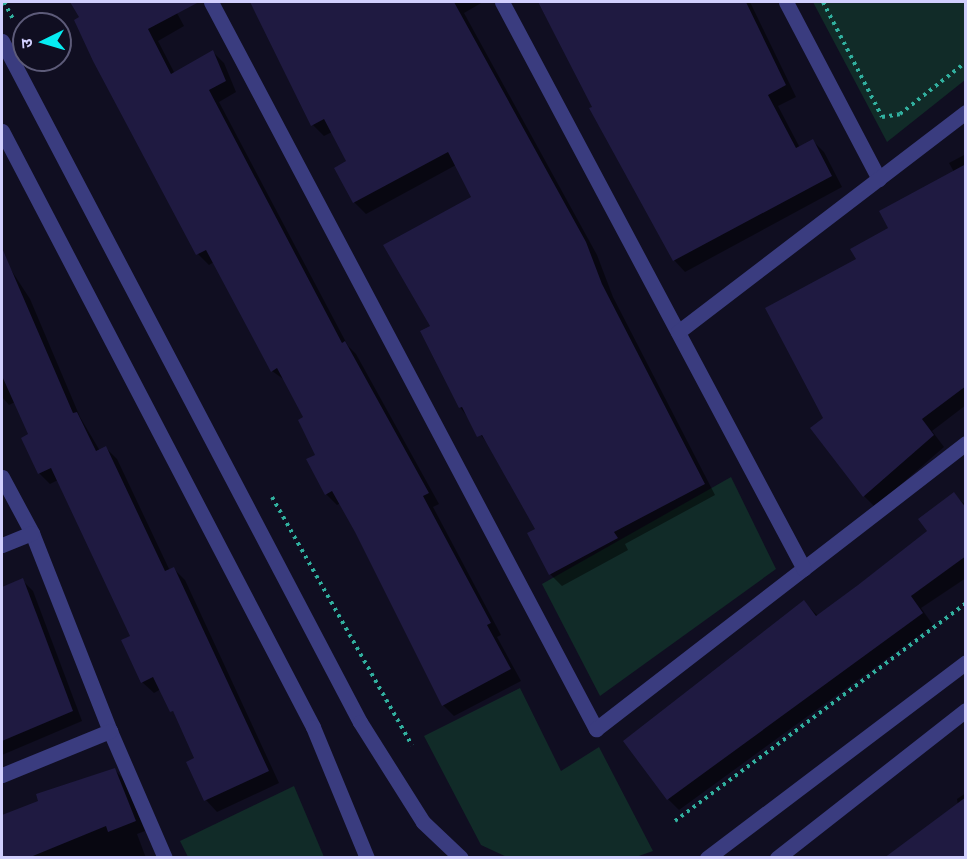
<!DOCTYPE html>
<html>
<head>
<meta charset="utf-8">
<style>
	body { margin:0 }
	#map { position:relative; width:967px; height:859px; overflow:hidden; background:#100e21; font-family:Ubuntu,"Noto Sans Devanagari",sans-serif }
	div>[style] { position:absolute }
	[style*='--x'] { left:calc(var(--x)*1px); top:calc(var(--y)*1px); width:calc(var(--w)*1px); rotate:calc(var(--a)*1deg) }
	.green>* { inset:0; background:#112b28 }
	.shadow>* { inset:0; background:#0007 }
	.building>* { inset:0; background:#1f1a41 }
	.path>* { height:4px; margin-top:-2px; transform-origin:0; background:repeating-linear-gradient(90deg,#31b09f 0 3px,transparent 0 7.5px) }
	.minor>* { height:15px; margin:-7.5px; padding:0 7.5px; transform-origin:7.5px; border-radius:7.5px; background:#3a3c7f }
	.tertiary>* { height:15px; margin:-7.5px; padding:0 7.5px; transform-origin:7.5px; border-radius:7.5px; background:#3a3c7f }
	span { translate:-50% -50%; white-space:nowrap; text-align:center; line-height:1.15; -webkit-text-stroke:6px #100e21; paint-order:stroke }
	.frame { position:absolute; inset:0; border:3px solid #d1cffe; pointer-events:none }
	.north { position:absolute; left:12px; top:12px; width:60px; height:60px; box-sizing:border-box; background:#100e21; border:2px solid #5d5b79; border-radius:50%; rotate:265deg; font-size:16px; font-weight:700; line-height:24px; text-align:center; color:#d1cffe }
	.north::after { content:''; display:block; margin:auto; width:21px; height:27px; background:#06ecf2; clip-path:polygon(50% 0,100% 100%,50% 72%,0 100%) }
</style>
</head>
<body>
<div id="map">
	<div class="green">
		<div style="clip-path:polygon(813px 2px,965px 2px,965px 80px,887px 142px)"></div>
		<div style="clip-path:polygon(731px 477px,776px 569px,600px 696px,542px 584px)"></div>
		<div style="clip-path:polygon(520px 688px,561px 771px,599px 747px,653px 851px,633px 858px,509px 858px,481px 845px,424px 736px)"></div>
		<div style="clip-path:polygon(294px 786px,324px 857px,188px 857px,180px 841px)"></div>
	</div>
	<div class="shadow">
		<div style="clip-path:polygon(72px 2px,171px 2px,184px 26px,158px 41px,175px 74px,213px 52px,224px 63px,236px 92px,219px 102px,348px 346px,356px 354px,439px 504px,433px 507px,501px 635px,497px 637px,521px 681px,454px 716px,443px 705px,341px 503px,337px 505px,326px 494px,305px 418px,286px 381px,272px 371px,214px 262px,209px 265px,198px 254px)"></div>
		<div style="clip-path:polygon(250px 2px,483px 2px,464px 13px,597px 255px,613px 297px,715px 495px,625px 544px,628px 550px,562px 586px,551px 575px,529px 534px,537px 530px,490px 447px,460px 407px,432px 326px,473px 197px,456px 165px,366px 214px,354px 202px,336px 168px,348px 162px,332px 132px,324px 136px,313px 125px,297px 87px)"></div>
		<div style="clip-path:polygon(538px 2px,750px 2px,796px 97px,778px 106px,800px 148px,813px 141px,824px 152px,842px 187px,685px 272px,674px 260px,591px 109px,594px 107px)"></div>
		<div style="clip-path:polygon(966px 154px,966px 405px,932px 431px,944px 447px,875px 507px,864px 496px,825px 419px,858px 260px,954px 172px,949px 163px)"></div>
		<div style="clip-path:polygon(2px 256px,30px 299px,80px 417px,100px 451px,106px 448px,117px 459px,170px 571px,174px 569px,185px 580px,279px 783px,217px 812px,206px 800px,188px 763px,196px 759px,177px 718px,161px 689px,154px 693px,142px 682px,132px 637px,58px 480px,50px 484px,39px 473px,30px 435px,15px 402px,9px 405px,2px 397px)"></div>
		<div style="clip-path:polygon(954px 494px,963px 503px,966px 501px,966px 578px,921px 608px,933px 625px,679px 810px,668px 799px,804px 602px,818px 616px,929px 531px)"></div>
		<div style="clip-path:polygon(22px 580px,33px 591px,82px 721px,2px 755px,2px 588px)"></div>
		<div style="clip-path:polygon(115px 770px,125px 781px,145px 831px,137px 834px,146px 858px,2px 858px,2px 817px)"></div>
		<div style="clip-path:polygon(966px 793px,966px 858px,957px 799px)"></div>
	</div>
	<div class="building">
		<div style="clip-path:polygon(70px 2px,199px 2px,148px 29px,171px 74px,213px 50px,226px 81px,209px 90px,342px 343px,345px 341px,429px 493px,423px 496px,491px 623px,487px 625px,511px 669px,442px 706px,355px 532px,332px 491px,325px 495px,306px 459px,315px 455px,298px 420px,303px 417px,277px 368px,271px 372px,206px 250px,196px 255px,93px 61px,74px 20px,79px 17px)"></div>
		<div style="clip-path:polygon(250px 2px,454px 2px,586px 242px,602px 284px,705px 484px,614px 532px,618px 538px,549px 575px,527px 533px,535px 529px,482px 435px,477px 437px,462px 407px,459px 408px,420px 331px,430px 326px,383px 245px,471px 197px,448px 152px,353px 203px,334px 168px,346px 161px,324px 119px,311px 126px)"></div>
		<div style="clip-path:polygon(538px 2px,746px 2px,786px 85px,768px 95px,796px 148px,813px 139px,832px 176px,673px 261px,589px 108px,592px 107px)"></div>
		<div style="clip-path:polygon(966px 164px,966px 386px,922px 419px,934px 435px,863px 497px,810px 428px,823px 418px,765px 308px,856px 259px,850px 249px,888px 228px,879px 211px)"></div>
		<div style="clip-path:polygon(2px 248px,73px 413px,77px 412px,96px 451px,106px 446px,165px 571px,174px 567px,269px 771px,204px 801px,186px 762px,194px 758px,173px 711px,170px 712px,153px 677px,141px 683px,121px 640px,130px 636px,51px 468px,38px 474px,21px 438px,28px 434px,2px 376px)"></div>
		<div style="clip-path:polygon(954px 492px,966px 508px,966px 556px,911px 596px,923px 613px,667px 800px,623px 741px,804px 600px,816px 616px,858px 585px,927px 531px,918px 519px)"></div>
		<div style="clip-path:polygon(23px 578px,73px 711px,2px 741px,2px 587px)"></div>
		<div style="clip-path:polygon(115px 768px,136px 821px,108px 832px,106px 826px,28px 858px,2px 858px,2px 815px,38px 801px,36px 794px)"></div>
		<div style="clip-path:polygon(966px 797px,966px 858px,884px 858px)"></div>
	</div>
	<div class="path">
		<div style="--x:4;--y:2;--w:19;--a:62"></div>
		<div style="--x:823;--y:2;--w:129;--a:62.8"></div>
		<div style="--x:882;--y:117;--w:18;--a:-9"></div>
		<div style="--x:900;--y:114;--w:84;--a:-38.2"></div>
		<div style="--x:272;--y:497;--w:285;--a:60.6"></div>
		<div style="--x:675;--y:821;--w:364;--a:-36.8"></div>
	</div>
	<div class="minor">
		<div style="--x:211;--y:2;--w:823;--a:62.1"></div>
		<div style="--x:596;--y:729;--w:468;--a:-37.7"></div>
		<div style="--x:502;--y:2;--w:642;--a:61.96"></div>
		<div style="--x:786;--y:2;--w:200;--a:62.3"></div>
		<div style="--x:678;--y:332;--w:362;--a:-37.4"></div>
		<div style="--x:2;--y:477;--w:64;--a:61.8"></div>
		<div style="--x:32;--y:533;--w:213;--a:68.5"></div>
		<div style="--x:110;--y:731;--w:138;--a:66.6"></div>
		<div style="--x:2;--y:545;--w:32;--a:-22"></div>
		<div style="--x:2;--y:775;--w:117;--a:-22.2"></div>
	</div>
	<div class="tertiary">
		<div style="--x:2;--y:41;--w:769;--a:62.27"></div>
		<div style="--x:360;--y:722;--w:118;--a:57.8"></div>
		<div style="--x:423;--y:822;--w:52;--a:43.5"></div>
		<div style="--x:2;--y:131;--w:672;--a:62.44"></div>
		<div style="--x:313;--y:727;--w:142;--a:67.6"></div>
		<div style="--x:707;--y:858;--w:325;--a:-37.1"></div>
		<div style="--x:777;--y:858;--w:240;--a:-38.1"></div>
	</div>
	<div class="frame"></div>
	<div class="north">उ</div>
</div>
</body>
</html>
